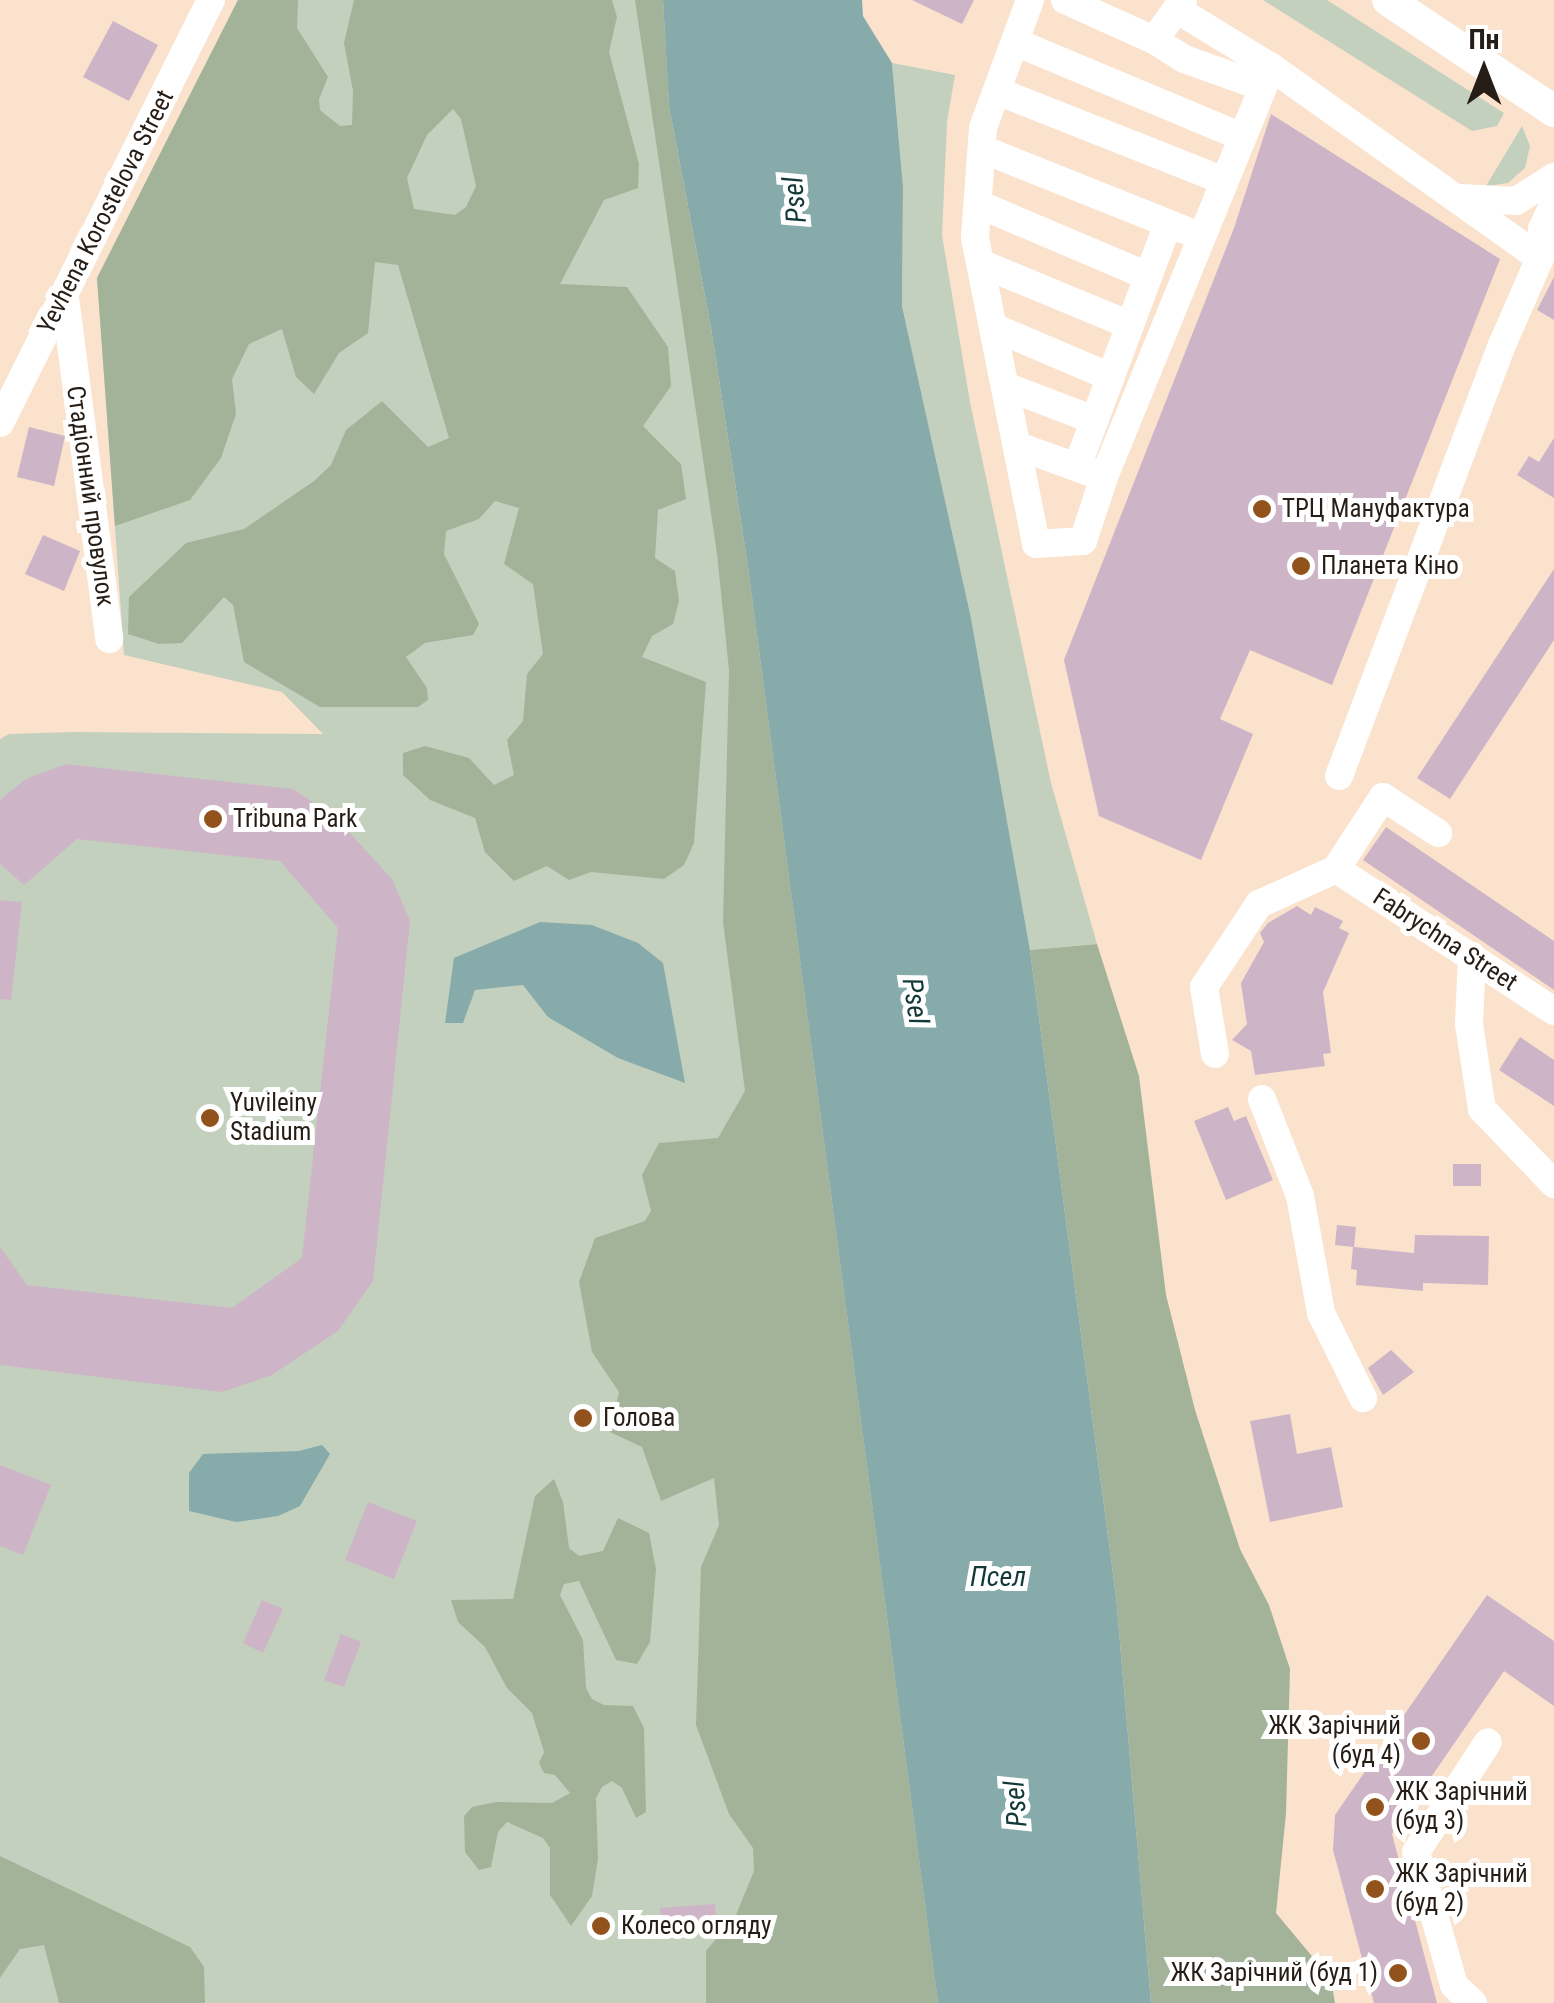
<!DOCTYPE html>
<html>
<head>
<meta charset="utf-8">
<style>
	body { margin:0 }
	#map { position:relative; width:1554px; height:2003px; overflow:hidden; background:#fbe2cd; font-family:"Roboto Condensed",sans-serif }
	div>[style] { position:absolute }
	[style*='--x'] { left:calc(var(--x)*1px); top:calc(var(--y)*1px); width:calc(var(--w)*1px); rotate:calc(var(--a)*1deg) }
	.green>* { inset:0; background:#c3d0be }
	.forest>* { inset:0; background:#a2b39a }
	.water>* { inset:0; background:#86abaa }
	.building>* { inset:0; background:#ceb4c7 }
	.minor>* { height:28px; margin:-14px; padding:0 14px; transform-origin:14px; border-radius:14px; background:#fff }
	.major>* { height:32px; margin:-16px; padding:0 16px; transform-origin:16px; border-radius:16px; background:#fff }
	.dots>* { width:28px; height:28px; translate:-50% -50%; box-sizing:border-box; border:5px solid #fff; border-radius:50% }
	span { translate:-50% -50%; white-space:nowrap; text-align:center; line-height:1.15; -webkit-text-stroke:10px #fff; paint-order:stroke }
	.street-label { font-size:25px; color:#261d16 }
	.poi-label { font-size:25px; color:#261d16 }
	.left { translate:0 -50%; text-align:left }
	.right { translate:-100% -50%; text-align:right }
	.water-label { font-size:28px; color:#123838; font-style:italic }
	.north { position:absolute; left:1434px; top:20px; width:100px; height:100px; -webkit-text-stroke:8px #fff; paint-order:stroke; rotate:0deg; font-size:28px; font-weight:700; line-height:40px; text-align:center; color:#261d16 }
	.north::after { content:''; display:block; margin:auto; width:35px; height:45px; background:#261d16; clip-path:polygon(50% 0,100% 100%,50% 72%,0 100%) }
</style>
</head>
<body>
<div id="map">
	<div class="green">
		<div style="clip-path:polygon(238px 0,663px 0,669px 106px,748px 567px,938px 2003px,0 2003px,0 739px,9px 734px,73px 732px,323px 734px,282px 692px,124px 655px,97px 278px)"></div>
		<div style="clip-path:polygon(1263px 0,1327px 0,1504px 113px,1497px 126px,1472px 131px)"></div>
		<div style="clip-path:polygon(892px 63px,955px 75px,947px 122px,942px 235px,970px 402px,1051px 783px,1097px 944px,1030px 950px,971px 618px,902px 306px,903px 187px)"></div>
		<div style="clip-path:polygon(1522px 126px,1530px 146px,1525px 168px,1508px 183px,1486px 186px)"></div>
	</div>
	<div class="forest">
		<div style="clip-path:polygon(evenodd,238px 0,298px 0,297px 28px,328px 77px,319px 99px,320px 110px,340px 126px,352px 125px,353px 91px,344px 43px,354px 0,612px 0,617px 17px,609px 52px,639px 164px,638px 188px,604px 200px,560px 284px,627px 287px,668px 347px,671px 386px,643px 426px,681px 464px,686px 499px,658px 510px,655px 558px,675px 571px,679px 601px,673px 624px,652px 636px,642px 657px,706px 682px,694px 843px,684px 865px,664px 879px,591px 872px,569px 880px,547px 866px,514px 881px,485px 852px,475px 818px,430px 800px,403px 775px,403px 753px,425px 746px,469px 758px,494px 785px,514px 775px,507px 740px,523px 721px,527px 674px,543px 654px,533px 584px,504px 564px,519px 508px,495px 501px,479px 519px,446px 531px,444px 554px,479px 624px,473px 635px,425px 643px,406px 657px,427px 688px,428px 700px,418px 707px,320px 707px,244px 662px,233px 605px,224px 597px,182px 643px,159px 644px,128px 634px,129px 597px,186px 543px,244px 529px,314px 481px,331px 465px,346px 430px,382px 401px,428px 447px,449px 438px,398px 265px,375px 262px,368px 333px,339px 353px,314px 394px,296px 377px,282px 329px,249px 344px,232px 379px,236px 414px,221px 458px,190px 500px,115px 526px,97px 278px,238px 0,453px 109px,461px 119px,476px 186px,466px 207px,455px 215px,414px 209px,407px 178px,427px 135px,453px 109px)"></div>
		<div style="clip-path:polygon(635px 0,663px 0,669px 106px,711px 328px,748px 567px,938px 2003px,706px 2003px,706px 1951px,736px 1915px,754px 1871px,753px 1848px,729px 1814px,696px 1725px,701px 1567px,719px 1525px,714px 1478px,661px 1501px,642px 1447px,610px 1432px,619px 1392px,592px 1352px,579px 1282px,595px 1238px,645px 1221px,651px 1211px,642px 1175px,659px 1143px,718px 1138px,745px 1091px,723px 922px,729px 670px,717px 554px)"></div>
		<div style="clip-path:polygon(1097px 944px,1139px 1076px,1166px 1295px,1195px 1410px,1240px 1549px,1269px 1605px,1290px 1669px,1286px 1813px,1276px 1913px,1331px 1979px,1335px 2003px,1151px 2003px,1116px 1596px,1030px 950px)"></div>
		<div style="clip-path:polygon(554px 1479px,563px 1502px,569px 1548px,579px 1556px,603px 1551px,618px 1518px,649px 1533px,656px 1569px,650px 1642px,637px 1664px,616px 1660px,579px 1581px,564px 1584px,560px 1595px,583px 1640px,586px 1688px,592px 1699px,604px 1705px,633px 1706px,644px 1728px,646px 1812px,636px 1818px,622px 1788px,612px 1781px,602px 1787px,596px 1798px,598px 1859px,592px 1896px,571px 1926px,550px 1895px,550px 1848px,543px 1838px,507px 1822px,498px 1832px,491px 1867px,479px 1870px,465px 1852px,464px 1816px,472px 1807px,496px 1802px,552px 1803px,570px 1793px,555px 1775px,544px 1773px,539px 1763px,544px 1752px,532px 1713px,507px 1688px,485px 1647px,458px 1622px,451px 1600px,513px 1599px,535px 1496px)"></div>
		<div style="clip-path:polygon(0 1856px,190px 1947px,204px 1967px,205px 2003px,59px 2003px,44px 1945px,20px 1949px,0 1978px)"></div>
	</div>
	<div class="water">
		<div style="clip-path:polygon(663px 0,862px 0,863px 16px,892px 63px,903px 187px,902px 306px,971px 618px,1030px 950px,1116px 1596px,1151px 2003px,938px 2003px,748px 567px,711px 328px,669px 106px)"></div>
		<div style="clip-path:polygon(540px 922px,592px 925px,638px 943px,663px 963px,685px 1083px,618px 1058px,548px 1017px,523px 985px,475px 990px,463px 1023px,445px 1023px,454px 958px)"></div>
		<div style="clip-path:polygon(322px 1445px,330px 1454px,300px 1506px,278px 1516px,236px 1522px,189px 1511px,189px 1473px,203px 1454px,299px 1451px)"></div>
	</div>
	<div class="building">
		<div style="clip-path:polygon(912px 0,974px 0,962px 24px)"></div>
		<div style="clip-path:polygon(113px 21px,158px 45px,129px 101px,83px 77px)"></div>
		<div style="clip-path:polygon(1271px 114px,1500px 259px,1332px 685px,1250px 650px,1220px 719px,1253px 734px,1201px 860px,1099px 816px,1064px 660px,1234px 228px)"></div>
		<div style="clip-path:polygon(1554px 277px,1554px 320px,1537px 310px)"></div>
		<div style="clip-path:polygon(29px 427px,65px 436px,54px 486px,17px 477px)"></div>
		<div style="clip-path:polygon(1554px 438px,1554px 498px,1517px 475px,1529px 456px,1539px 462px)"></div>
		<div style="clip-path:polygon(43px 535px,80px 551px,64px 591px,25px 574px)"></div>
		<div style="clip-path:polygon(1554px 569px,1554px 640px,1450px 799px,1417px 778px)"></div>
		<div style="clip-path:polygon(66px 764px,293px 789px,334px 816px,392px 879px,410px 921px,373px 1281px,338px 1331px,272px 1375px,222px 1392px,0 1365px,0 1247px,27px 1285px,232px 1308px,302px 1258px,338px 928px,280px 861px,77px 839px,24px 885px,0 864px,0 800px,26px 779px)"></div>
		<div style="clip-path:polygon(1386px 827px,1554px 941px,1554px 990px,1363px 860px)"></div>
		<div style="clip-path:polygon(0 900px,22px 902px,11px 1000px,0 999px)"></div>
		<div style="clip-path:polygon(1297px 906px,1311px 915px,1315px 907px,1343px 921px,1339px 928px,1349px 933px,1323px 992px,1331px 1053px,1323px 1054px,1325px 1066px,1255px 1075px,1251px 1051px,1232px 1040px,1247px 1024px,1241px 983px,1264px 942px,1260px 933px,1268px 923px)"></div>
		<div style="clip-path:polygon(1520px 1037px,1554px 1060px,1554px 1106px,1499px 1070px)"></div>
		<div style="clip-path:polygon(1228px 1107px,1234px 1121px,1246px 1116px,1273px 1180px,1226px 1200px,1194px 1121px)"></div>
		<div style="clip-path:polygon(1453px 1164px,1481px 1164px,1481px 1186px,1453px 1186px)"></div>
		<div style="clip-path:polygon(1337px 1225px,1356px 1227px,1354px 1247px,1414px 1253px,1415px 1235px,1489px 1236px,1488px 1285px,1423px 1283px,1423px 1291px,1356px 1285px,1357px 1270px,1351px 1269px,1353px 1247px,1335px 1245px)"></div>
		<div style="clip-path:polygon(1391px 1350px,1414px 1372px,1383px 1395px,1368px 1368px)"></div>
		<div style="clip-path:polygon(1290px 1414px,1297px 1454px,1331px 1447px,1343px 1507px,1270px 1522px,1250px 1421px)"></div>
		<div style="clip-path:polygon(0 1465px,51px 1485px,23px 1555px,0 1546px)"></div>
		<div style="clip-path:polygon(368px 1502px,417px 1521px,394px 1579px,345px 1560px)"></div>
		<div style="clip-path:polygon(1487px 1595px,1554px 1641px,1554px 1706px,1504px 1671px,1392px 1834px,1437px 2003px,1374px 2003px,1333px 1850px,1335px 1815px)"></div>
		<div style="clip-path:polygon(262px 1600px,283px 1609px,263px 1653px,243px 1643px)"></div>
		<div style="clip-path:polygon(341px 1634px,361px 1642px,344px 1687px,324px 1680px)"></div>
		<div style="clip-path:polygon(715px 1904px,717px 1932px,662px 1935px,660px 1908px)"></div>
	</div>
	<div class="minor">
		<div style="--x:1030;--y:0;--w:136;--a:110.2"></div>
		<div style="--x:983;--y:128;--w:110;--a:94.2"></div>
		<div style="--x:975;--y:238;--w:312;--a:78.7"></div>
		<div style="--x:1036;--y:544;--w:47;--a:-3.7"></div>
		<div style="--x:1083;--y:541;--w:67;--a:-71.8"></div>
		<div style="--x:1104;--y:477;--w:443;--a:-67.8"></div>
		<div style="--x:1271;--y:67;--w:109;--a:-148.5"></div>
		<div style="--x:1065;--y:0;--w:98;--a:24.2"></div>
		<div style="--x:1183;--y:0;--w:49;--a:125.9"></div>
		<div style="--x:1154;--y:40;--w:36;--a:32"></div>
		<div style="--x:1184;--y:59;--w:66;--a:19.5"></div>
		<div style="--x:1246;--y:81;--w:29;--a:-29"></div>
		<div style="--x:1271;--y:67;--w:330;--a:35.4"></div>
		<div style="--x:1015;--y:42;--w:246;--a:22.7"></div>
		<div style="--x:997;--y:91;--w:244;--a:21.6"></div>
		<div style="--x:982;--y:149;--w:219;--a:21.8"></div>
		<div style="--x:1460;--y:198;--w:56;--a:3.1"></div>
		<div style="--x:1516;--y:201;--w:45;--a:-32.3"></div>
		<div style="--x:978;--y:204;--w:185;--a:23"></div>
		<div style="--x:980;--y:263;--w:162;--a:22.5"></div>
		<div style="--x:65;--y:298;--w:344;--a:82.6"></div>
		<div style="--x:993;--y:327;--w:128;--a:23"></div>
		<div style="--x:1005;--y:386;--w:95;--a:20.9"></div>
		<div style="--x:0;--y:423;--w:473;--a:-63.5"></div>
		<div style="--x:1018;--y:446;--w:79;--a:20"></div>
		<div style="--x:1077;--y:467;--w:259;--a:-69.5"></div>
		<div style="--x:1339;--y:776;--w:461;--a:-69.3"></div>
		<div style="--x:1502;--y:345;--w:95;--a:-66.4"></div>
		<div style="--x:1540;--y:258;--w:29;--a:-86"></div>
		<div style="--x:1542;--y:229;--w:29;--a:-65"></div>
		<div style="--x:1336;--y:869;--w:260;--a:33.1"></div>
		<div style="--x:1472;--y:957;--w:67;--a:92.6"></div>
		<div style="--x:1469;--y:1024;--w:86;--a:81.3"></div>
		<div style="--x:1482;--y:1109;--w:104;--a:46.2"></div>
		<div style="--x:1215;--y:1054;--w:68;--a:-99.3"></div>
		<div style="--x:1204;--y:987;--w:100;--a:-56.5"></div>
		<div style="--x:1259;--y:904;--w:85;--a:-24.4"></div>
		<div style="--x:1336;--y:869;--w:86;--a:-56.9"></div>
		<div style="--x:1383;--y:797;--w:66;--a:33.2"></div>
		<div style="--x:1262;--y:1099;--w:104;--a:68.6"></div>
		<div style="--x:1300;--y:1196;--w:119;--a:79.8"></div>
		<div style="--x:1321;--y:1313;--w:95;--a:63.7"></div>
		<div style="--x:1473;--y:2003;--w:26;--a:-137"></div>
		<div style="--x:1454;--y:1985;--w:138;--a:-105.9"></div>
		<div style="--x:1416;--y:1852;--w:131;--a:-56.8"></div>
	</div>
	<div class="major">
		<div style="--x:1388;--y:0;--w:200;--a:33.8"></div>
	</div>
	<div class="dots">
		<div style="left:1262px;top:509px;background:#92521b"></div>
		<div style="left:1301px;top:566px;background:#92521b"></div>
		<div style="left:213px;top:819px;background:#92521b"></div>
		<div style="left:210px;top:1118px;background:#92521b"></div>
		<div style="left:583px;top:1418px;background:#92521b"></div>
		<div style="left:1421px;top:1741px;background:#92521b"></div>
		<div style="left:1375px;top:1807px;background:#92521b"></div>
		<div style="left:1375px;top:1889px;background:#92521b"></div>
		<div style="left:601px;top:1926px;background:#92521b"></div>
		<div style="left:1398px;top:1973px;background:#92521b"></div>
	</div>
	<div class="street-label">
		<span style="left:106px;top:212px;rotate:-63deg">Yevhena Korostelova Street</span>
		<span style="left:90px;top:496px;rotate:82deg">Стадіонний провулок</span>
		<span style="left:1445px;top:940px;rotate:33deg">Fabrychna Street</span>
	</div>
	<div class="poi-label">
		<span class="left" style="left:1282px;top:509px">ТРЦ Мануфактура</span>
		<span class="left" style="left:1321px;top:566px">Планета Кіно</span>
		<span class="left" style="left:233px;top:819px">Tribuna Park</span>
		<span class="left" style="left:230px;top:1118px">Yuvileiny<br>Stadium</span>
		<span class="left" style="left:603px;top:1418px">Голова</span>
		<span class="right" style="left:1401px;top:1741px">ЖК Зарічний<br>(буд 4)</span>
		<span class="left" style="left:1395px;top:1807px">ЖК Зарічний<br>(буд 3)</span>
		<span class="left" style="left:1395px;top:1889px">ЖК Зарічний<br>(буд 2)</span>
		<span class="left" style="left:621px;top:1926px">Колесо огляду</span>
		<span class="right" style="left:1378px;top:1973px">ЖК Зарічний (буд 1)</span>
	</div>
	<div class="water-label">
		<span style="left:795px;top:200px;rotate:-95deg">Psel</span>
		<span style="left:915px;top:1001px;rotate:81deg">Psel</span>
		<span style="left:998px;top:1577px">Псел</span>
		<span style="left:1016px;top:1804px;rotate:-94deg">Psel</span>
	</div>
	<div class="north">Пн</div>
</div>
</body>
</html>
